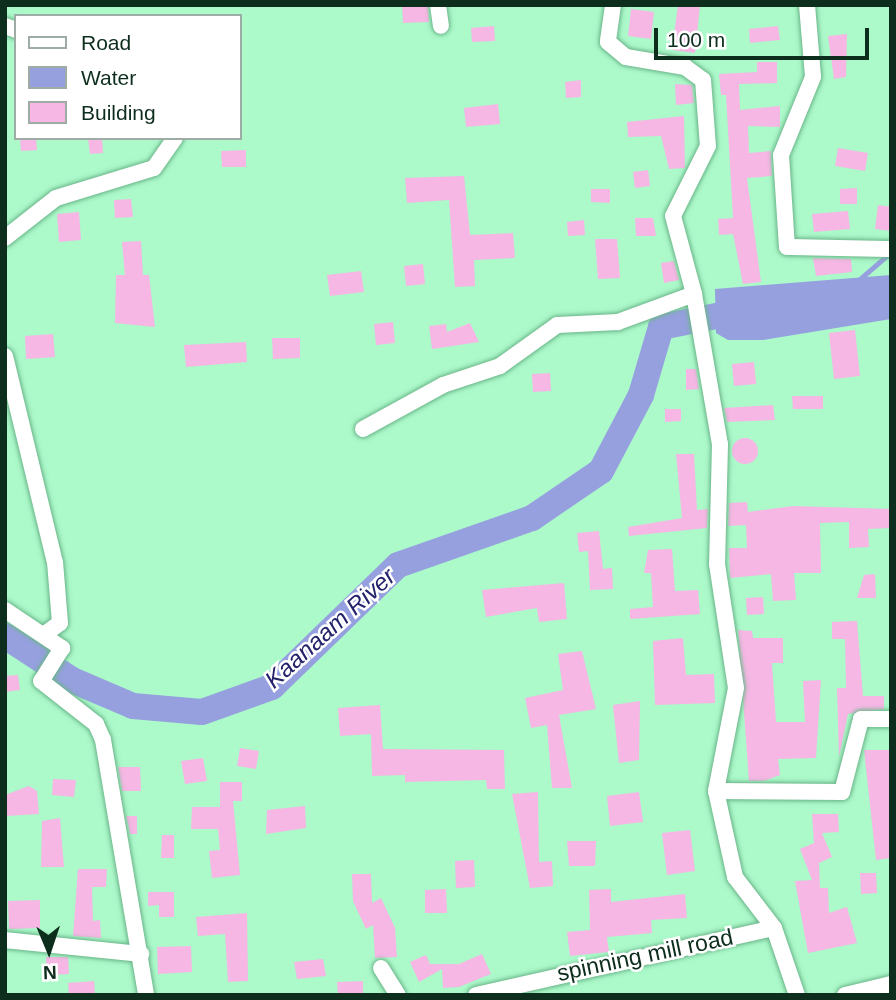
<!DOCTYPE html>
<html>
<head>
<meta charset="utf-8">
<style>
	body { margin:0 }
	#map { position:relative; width:896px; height:1000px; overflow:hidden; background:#acf9ca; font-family:Helvetica,sans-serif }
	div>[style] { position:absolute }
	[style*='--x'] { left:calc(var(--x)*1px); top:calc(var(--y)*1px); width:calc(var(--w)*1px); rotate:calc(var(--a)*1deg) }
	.water>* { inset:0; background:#96a0df }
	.stream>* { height:4.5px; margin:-2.25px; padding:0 2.25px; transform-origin:2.25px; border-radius:2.25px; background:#96a0df }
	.river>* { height:26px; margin:-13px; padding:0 13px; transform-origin:13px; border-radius:13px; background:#96a0df }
	.building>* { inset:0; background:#f6b7e4 }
	.round { border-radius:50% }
	.roads { filter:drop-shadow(0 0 2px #6ab589) drop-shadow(0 0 2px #6ab589) }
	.minor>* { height:16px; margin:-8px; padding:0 8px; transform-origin:8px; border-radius:8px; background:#fff }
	span { translate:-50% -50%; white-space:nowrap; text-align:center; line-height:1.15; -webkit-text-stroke:5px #fff; paint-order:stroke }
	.street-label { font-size:23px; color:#0e2e1d }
	.water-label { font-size:24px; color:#23226b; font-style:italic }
	.frame { position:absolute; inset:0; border:7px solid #0e2e1d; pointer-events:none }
	.legend { position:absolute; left:14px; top:14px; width:228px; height:126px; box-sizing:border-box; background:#fff; border:2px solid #9faba5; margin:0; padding:9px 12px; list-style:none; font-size:21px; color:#0e2e1d }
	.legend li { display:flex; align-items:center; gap:14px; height:35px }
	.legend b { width:35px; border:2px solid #9faba5 }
	.north { position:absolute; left:14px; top:916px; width:70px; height:70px; -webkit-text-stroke:5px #fff; paint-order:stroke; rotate:178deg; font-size:19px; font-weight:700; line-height:28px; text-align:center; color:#0e2e1d }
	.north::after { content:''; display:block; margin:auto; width:24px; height:32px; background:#0e2e1d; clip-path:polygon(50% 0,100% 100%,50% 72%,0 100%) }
	.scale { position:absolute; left:654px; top:28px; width:215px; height:32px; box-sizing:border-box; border:4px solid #0e2e1d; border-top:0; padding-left:9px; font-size:21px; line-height:24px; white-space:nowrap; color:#0e2e1d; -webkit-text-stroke:5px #fff; paint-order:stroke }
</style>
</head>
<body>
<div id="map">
	<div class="water">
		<div style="clip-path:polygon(891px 275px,891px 319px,763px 340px,728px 340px,716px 333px,715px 289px)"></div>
	</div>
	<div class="stream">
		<div style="--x:860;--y:279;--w:40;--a:-41"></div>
	</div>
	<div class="river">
		<div style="--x:5;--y:636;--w:80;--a:33.3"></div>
		<div style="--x:72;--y:680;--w:66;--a:23.1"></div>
		<div style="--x:133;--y:706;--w:69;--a:5"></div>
		<div style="--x:202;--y:712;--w:74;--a:-19.7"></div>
		<div style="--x:272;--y:687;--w:175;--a:-44.1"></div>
		<div style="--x:398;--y:565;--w:142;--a:-19.3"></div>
		<div style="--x:532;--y:518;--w:83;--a:-34.3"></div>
		<div style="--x:601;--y:471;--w:86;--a:-62.2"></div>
		<div style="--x:641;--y:395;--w:71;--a:-73.6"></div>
		<div style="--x:661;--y:327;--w:92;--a:-11.3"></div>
	</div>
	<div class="building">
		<div style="clip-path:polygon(402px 5px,428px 5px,429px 22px,403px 23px)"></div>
		<div style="clip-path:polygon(678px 5px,700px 5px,695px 53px,672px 50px)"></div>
		<div style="clip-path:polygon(631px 9px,654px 12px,651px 39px,628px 36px)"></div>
		<div style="clip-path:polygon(494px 26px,495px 41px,472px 42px,471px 28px)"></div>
		<div style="clip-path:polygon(778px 26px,780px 40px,750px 43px,749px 29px)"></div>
		<div style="clip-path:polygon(847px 34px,846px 77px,834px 79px,828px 36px)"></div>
		<div style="clip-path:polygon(757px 62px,777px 62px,777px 83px,739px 84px,740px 110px,780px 106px,780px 127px,748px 126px,749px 153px,771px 151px,772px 176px,747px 178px,761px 282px,743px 284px,733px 234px,719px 235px,718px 219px,733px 218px,726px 95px,721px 95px,719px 74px,757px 72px)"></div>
		<div style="clip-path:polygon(581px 80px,581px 97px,566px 98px,565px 82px)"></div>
		<div style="clip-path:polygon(675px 84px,692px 85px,694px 103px,676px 105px)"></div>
		<div style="clip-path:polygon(498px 104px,500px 124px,466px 127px,464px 108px)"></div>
		<div style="clip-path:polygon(684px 116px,685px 168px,669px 169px,661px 136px,628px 137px,627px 122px)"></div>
		<div style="clip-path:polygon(20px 138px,36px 138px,37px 150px,21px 151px)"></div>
		<div style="clip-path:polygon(88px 138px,102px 138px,103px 153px,90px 154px)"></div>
		<div style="clip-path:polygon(838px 148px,868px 153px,865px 171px,835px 166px)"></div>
		<div style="clip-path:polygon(246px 150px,246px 167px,222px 167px,221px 151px)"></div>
		<div style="clip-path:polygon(648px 170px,650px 186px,635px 188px,633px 172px)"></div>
		<div style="clip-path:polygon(464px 176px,470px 235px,513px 233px,515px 258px,474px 260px,475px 286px,455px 287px,449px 200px,407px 203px,405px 178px)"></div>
		<div style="clip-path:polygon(857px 188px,857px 204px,840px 204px,840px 189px)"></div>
		<div style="clip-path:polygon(591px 189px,610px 189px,610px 203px,591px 202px)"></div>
		<div style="clip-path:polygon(131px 199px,133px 217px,115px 218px,114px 200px)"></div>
		<div style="clip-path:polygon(878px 205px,891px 207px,891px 231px,875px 229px)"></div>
		<div style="clip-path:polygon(848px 211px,850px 229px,814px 232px,812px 214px)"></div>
		<div style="clip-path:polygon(79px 212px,81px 240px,59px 242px,57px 214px)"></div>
		<div style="clip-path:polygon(635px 218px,653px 218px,656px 236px,636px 236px)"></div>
		<div style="clip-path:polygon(584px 220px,585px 235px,568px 236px,567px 222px)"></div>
		<div style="clip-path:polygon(595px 239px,617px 239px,620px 278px,598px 279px)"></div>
		<div style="clip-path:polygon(141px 241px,143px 275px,149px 275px,155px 327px,115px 323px,116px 275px,125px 275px,122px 242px)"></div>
		<div style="clip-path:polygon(813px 258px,851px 259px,852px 272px,816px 276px)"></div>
		<div style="clip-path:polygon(674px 261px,679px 280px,664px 283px,661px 263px)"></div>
		<div style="clip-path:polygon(423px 264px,425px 284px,406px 286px,404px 266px)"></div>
		<div style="clip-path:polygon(361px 271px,364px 292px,330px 296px,327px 275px)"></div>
		<div style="clip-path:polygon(393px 322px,395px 343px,376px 345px,374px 324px)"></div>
		<div style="clip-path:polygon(470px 323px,479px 342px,432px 349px,429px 326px,446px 324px,447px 332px)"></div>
		<div style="clip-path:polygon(855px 330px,860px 376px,834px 379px,829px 333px)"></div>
		<div style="clip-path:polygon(53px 334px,55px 357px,26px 359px,25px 336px)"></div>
		<div style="clip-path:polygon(272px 338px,300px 338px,300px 358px,273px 359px)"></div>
		<div style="clip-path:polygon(246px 342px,247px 362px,186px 367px,184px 345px)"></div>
		<div style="clip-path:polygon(754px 362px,756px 384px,734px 386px,732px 364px)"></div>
		<div style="clip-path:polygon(686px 369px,696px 369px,699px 389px,686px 390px)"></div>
		<div style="clip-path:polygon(550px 373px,551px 391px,533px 392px,532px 374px)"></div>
		<div style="clip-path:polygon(792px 396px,823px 396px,823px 409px,793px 409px)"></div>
		<div style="clip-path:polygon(773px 405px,775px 420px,727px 422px,724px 408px)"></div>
		<div style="clip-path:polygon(665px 409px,681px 409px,681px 421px,665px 422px)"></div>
		<div class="round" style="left:732px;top:438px;width:26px;height:26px"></div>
		<div style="clip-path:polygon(676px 454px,694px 454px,697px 510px,708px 509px,707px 528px,629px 536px,628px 527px,682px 518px)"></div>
		<div style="clip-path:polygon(747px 502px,748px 512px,793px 506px,891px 509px,891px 528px,868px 529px,869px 547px,849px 548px,849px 522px,820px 523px,821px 573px,794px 573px,796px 600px,773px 601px,771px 574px,730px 578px,729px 548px,747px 548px,746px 525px,728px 526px,729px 503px)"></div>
		<div style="clip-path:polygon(599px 531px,603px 569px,612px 568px,613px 589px,590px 590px,588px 551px,579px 552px,577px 533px)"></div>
		<div style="clip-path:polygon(672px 549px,675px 591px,698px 590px,700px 614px,630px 619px,630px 609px,653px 607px,651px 573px,644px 573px,648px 550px)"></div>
		<div style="clip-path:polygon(875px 574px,876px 598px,857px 598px,864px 575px)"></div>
		<div style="clip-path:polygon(564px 583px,567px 619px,539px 622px,537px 608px,486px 617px,482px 590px)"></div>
		<div style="clip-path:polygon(763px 597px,764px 614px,747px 615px,746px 598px)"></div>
		<div style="clip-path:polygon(857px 621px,863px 696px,884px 696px,884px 709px,848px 714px,839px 757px,837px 688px,846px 688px,845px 639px,832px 639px,832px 622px)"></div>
		<div style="clip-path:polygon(738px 630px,752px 631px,753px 638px,783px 638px,783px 663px,772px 663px,776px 722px,805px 722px,803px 681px,821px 680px,816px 758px,778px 759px,780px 775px,764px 781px,749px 781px)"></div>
		<div style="clip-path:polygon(683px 638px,686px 675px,714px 674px,715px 703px,655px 705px,653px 641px)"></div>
		<div style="clip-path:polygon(582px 651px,596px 709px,559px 715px,572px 788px,552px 788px,547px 725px,531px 728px,525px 698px,563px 690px,558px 654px)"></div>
		<div style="clip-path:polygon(18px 675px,20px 690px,5px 692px,5px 676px)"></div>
		<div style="clip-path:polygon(640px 701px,639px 760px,619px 763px,613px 705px)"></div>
		<div style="clip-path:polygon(380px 705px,383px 749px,504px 750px,505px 789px,487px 789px,486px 780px,405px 782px,405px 775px,372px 776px,371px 734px,340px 736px,338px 708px)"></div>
		<div style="clip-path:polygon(240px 748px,259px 751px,256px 769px,237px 766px)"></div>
		<div style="clip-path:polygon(864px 750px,891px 750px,891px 858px,876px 860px)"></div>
		<div style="clip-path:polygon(203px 758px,207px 781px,185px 784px,181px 761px)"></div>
		<div style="clip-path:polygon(118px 767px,140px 767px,141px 791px,122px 791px)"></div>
		<div style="clip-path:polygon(53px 779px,76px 780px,74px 797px,52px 795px)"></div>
		<div style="clip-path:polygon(220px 782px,242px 782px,242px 801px,233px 801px,240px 875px,212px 878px,209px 851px,220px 850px,218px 829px,191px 829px,192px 807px,220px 807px)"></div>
		<div style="clip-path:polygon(29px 786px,37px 791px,39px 814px,6px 816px,5px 795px)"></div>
		<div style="clip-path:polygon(538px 792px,539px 862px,552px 861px,553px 886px,530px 888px,512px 794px)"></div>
		<div style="clip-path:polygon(639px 792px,643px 822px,610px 826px,607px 796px)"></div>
		<div style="clip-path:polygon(305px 806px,306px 828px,266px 834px,267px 810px)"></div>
		<div style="clip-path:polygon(812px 814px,838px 814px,839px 832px,822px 833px,832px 857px,819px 863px,820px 888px,828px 888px,829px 913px,847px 907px,857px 943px,808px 953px,795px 881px,812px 880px,800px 849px,814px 843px)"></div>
		<div style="clip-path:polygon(126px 816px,137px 816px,137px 834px,130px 834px)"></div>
		<div style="clip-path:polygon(60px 818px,64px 867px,41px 867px,42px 821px)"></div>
		<div style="clip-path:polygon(690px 830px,695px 871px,667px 875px,662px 833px)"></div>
		<div style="clip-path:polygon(162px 835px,174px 835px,174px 858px,161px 858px)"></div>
		<div style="clip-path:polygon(567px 841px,596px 841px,595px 866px,569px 866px)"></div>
		<div style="clip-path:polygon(474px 860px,475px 887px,456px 888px,455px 861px)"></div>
		<div style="clip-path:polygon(78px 869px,107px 869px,106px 887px,92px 887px,93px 921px,100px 920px,101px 938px,73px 936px)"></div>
		<div style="clip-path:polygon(860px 873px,876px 873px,877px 893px,861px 894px)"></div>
		<div style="clip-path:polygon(352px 874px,371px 874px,372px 903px,381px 898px,395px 928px,397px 957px,375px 958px,373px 925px,366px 929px,353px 901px)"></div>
		<div style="clip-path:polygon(446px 889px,447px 913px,425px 913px,425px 890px)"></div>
		<div style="clip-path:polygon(611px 889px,611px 902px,685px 894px,687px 918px,651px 920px,652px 933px,607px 937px,609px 952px,570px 956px,567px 932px,590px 930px,589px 890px)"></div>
		<div style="clip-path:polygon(148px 892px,174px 892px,174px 917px,159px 917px,159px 905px,148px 906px)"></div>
		<div style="clip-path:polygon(40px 900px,40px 928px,9px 929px,8px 901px)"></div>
		<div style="clip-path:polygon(247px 913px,248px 981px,228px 982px,225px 934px,198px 936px,196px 917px)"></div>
		<div style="clip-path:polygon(191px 946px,192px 972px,158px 974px,157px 947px)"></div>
		<div style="clip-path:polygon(482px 954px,491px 974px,459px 987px,443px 988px,442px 969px,419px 982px,410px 962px,426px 955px,430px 964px,459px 964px)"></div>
		<div style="clip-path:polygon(46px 957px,68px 957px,69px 974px,46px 975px)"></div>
		<div style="clip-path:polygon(323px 959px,326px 976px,297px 979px,294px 962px)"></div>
		<div style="clip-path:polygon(94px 981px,95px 995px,69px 995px,68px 983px)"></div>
		<div style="clip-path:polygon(363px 981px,363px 993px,338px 994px,337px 982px)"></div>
	</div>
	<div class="roads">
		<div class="minor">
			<div style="--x:438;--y:5;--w:21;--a:82"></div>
			<div style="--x:613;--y:5;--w:37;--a:98"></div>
			<div style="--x:608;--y:42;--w:23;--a:40"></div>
			<div style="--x:626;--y:57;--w:60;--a:9.6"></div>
			<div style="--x:685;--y:67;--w:22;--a:36"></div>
			<div style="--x:703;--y:80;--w:66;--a:85.7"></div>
			<div style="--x:708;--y:146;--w:78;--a:116.6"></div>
			<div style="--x:673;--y:216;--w:81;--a:74.9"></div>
			<div style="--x:694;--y:294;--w:152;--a:80.2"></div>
			<div style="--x:720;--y:444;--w:120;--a:91.4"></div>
			<div style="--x:717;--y:564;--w:125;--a:81.3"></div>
			<div style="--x:736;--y:688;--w:105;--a:101"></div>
			<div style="--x:716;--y:791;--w:88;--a:77.5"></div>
			<div style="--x:735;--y:877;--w:64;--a:52.6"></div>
			<div style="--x:774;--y:928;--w:71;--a:71.1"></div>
			<div style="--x:807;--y:5;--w:72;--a:85.2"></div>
			<div style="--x:813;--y:77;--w:84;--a:112.3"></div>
			<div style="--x:781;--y:155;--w:92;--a:86.3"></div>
			<div style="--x:787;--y:247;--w:104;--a:1.1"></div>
			<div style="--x:5;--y:26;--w:12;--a:20"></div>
			<div style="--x:5;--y:238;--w:65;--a:-38.1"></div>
			<div style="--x:56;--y:198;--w:102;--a:-17"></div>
			<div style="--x:154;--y:168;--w:37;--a:-55"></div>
			<div style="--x:5;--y:356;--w:212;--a:76.4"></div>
			<div style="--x:55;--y:562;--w:61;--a:85.3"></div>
			<div style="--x:60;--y:623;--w:17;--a:144"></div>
			<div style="--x:363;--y:429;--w:91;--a:-28.8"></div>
			<div style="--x:443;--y:385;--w:60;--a:-18.4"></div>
			<div style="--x:500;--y:366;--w:70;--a:-35.7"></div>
			<div style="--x:557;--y:325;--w:61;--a:-2.8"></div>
			<div style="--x:618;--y:322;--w:81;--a:-20.2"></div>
			<div style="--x:5;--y:610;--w:69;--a:33.7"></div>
			<div style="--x:62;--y:648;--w:39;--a:122"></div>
			<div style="--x:41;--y:681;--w:70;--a:38"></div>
			<div style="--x:96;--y:724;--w:17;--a:66"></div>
			<div style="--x:103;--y:740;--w:259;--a:80.4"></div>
			<div style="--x:716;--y:791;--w:126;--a:0.5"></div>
			<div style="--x:842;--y:792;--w:75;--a:-75.4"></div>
			<div style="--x:861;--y:719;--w:30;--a:0"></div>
			<div style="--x:5;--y:940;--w:137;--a:5.9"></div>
			<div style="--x:381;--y:968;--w:32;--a:58"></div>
			<div style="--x:476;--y:995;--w:305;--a:-12.7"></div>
			<div style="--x:845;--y:995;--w:47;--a:-13.4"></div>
		</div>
	</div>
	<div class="street-label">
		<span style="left:645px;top:955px;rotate:-12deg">spinning mill road</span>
	</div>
	<div class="water-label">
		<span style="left:330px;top:628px;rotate:-42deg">Kaanaam River</span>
	</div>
	<div class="frame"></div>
	<ul class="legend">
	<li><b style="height:9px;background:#fff"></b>Road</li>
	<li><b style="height:19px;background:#96a0df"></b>Water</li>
	<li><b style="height:19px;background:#f6b7e4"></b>Building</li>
	</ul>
	<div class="north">N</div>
	<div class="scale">100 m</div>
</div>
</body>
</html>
